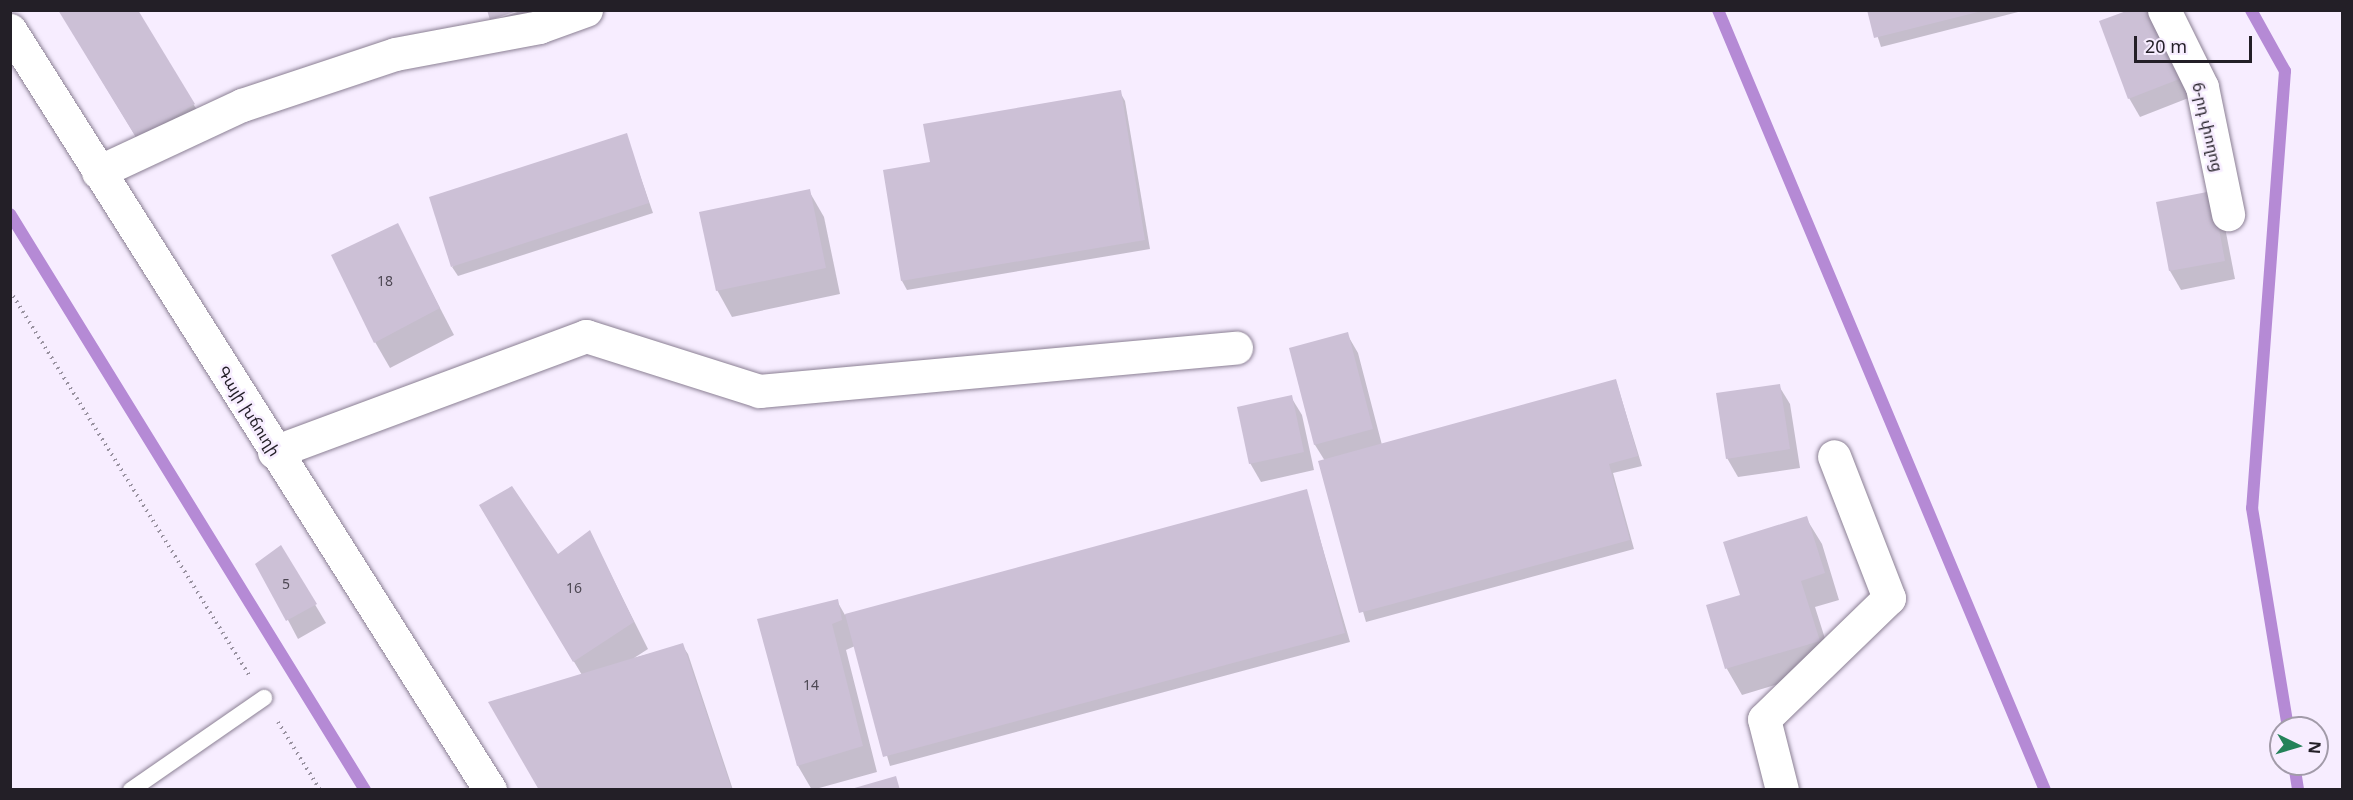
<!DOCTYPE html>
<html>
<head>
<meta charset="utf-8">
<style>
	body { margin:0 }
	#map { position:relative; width:2353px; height:800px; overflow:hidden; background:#f7edff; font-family:"Noto Sans","Noto Sans Armenian",sans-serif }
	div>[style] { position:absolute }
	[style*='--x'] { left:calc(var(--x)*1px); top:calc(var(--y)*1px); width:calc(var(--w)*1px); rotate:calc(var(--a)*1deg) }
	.shadow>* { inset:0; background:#0003 }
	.stream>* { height:12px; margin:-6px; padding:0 6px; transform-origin:6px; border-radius:6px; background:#b58ad5 }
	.building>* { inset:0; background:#ccc0d6 }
	.path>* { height:4px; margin-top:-2px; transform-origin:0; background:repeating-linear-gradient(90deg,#9992a0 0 1.5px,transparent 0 6px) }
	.roads { filter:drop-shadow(0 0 2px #8b8094) drop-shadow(0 0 2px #8b8094) }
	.service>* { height:16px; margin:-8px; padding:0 8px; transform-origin:8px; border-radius:8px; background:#fff }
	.minor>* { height:33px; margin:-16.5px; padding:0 16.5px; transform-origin:16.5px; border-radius:16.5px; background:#fff }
	.secondary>* { height:33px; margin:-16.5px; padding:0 16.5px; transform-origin:16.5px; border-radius:16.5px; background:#fff }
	span { translate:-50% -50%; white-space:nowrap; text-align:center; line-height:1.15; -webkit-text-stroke:5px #f7edff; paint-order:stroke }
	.number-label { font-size:14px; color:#4d4753 }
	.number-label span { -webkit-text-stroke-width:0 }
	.street-label { font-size:16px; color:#231f27 }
	.frame { position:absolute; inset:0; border:12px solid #231f27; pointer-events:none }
	.north { position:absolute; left:2269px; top:716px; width:60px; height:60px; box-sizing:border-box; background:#f7edff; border:2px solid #a29ba9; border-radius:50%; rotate:95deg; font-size:16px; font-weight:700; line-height:24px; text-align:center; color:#231f27 }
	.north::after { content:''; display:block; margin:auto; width:21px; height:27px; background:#248259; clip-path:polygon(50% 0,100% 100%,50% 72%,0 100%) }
	.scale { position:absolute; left:2134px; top:36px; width:118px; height:27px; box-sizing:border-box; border:3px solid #231f27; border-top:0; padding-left:8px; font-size:18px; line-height:21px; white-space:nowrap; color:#231f27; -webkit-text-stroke:4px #f7edff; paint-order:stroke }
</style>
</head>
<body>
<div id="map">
	<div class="shadow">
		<div style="clip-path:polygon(59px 10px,194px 105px,209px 131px,153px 165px)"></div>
		<div style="clip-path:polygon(523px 10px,551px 10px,492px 21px)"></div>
		<div style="clip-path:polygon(1869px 10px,2026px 10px,1881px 47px)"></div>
		<div style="clip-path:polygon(2157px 10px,2191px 97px,2140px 117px,2129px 98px)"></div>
		<div style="clip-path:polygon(1120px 92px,1125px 101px,1150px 249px,907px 290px,902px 281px,931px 163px)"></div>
		<div style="clip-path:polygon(626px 135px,653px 213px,458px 276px,452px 267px)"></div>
		<div style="clip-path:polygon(809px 191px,824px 217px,840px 294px,732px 317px,717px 290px)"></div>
		<div style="clip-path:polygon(2158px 203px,2222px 212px,2235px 279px,2181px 290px,2170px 271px)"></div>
		<div style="clip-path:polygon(397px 225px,454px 335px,390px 368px,375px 342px)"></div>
		<div style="clip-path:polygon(1347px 334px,1358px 353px,1382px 445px,1616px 381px,1642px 466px,1613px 473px,1634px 549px,1366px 622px,1320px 462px,1325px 461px,1315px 445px,1291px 349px)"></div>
		<div style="clip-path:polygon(1779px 386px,1790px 404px,1800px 468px,1738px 477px,1727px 458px)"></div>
		<div style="clip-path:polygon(1291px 397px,1302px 415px,1314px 470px,1261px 482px,1250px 463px)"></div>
		<div style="clip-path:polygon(1306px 491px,1350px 642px,890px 766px,855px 646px,846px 650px,877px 772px,812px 790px,798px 766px,837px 601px,845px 615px)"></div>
		<div style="clip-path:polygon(1806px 518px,1822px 544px,1839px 600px,1815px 607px,1834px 667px,1742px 695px,1727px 669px,1708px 606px,1742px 596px)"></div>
		<div style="clip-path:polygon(496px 532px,558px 556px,590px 533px,648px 649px,634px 658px,682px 645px,688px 654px,733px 790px,541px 790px,582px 675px)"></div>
		<div style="clip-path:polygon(281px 547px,326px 623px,298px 639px,288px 620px)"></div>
	</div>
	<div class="stream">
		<div style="--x:1718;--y:10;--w:846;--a:67.26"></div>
		<div style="--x:2251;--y:10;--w:70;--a:60.9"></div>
		<div style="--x:2285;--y:71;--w:438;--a:94.3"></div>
		<div style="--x:2252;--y:508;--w:223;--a:80.7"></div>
		<div style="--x:10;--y:214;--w:677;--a:58.35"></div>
		<div style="--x:2294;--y:764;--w:26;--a:81"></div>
	</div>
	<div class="building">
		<div style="clip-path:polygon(58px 10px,138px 10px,195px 104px,137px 139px)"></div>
		<div style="clip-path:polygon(487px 10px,517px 10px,517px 11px,490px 20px)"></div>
		<div style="clip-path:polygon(1867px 10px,1981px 10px,1982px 11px,1874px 38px)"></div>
		<div style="clip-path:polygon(2129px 10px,2157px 10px,2182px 78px,2128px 99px,2099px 21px)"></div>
		<div style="clip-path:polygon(1121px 90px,1145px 240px,901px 281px,883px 170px,930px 162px,923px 124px)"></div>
		<div style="clip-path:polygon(627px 133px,649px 203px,451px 267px,429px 197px)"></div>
		<div style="clip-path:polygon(810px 189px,826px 268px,716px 291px,699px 212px)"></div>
		<div style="clip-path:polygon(2212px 191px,2225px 261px,2169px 271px,2156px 202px)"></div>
		<div style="clip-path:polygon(398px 223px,440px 308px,374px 343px,331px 255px)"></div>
		<div style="clip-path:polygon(1348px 332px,1373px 429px,1314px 445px,1289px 348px)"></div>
		<div style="clip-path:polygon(1616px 379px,1638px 456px,1609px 464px,1630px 540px,1359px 613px,1318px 461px)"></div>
		<div style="clip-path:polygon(1780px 384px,1790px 449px,1726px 459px,1716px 393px)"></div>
		<div style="clip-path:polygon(1292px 395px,1304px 452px,1249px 464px,1237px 407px)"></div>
		<div style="clip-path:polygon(512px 486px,558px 554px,590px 530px,634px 622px,573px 662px,479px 505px)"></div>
		<div style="clip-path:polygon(1307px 489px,1345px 633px,883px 757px,845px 614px)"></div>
		<div style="clip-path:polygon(1807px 516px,1825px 573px,1801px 581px,1820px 641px,1725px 669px,1706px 605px,1740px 595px,1723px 542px)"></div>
		<div style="clip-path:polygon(281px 545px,317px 604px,286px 621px,255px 564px)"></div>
		<div style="clip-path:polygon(838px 599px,842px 620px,832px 624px,863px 746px,797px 766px,757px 619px)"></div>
		<div style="clip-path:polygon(683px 643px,732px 790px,539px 790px,488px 702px)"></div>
		<div style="clip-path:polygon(896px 776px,900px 790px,851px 790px,851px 789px)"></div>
	</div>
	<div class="path">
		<div style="--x:10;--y:291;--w:452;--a:58.1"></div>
		<div style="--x:278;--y:722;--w:80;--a:58.3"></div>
	</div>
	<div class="roads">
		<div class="service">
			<div style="--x:131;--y:790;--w:162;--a:-34.7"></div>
		</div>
		<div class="minor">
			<div style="--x:2164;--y:10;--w:86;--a:63.7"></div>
			<div style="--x:2202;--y:87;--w:130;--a:78.4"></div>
			<div style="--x:98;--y:172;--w:159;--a:-25"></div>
			<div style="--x:242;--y:105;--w:161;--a:-18.4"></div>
			<div style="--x:395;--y:54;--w:147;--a:-10.6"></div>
			<div style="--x:539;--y:27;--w:50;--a:-19.9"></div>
			<div style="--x:274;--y:452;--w:333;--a:-20.4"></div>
			<div style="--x:586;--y:336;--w:182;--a:17.6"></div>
			<div style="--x:759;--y:391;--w:479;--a:-5.2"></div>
			<div style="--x:1782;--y:790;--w:73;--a:-104.2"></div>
			<div style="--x:1764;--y:719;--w:174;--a:-44.1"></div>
			<div style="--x:1889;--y:598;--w:152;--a:-111.2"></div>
		</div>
		<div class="secondary">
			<div style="--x:10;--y:30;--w:899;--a:57.72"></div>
		</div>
	</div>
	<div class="number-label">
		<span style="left:385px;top:281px">18</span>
		<span style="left:286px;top:584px">5</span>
		<span style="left:574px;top:588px">16</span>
		<span style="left:811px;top:685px">14</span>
	</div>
	<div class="street-label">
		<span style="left:2208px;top:127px;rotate:77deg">6-րդ փողոց</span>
		<span style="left:249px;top:411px;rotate:58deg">Գայի խճուղի</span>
	</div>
	<div class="frame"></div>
	<div class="north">N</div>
	<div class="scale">20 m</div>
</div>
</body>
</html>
